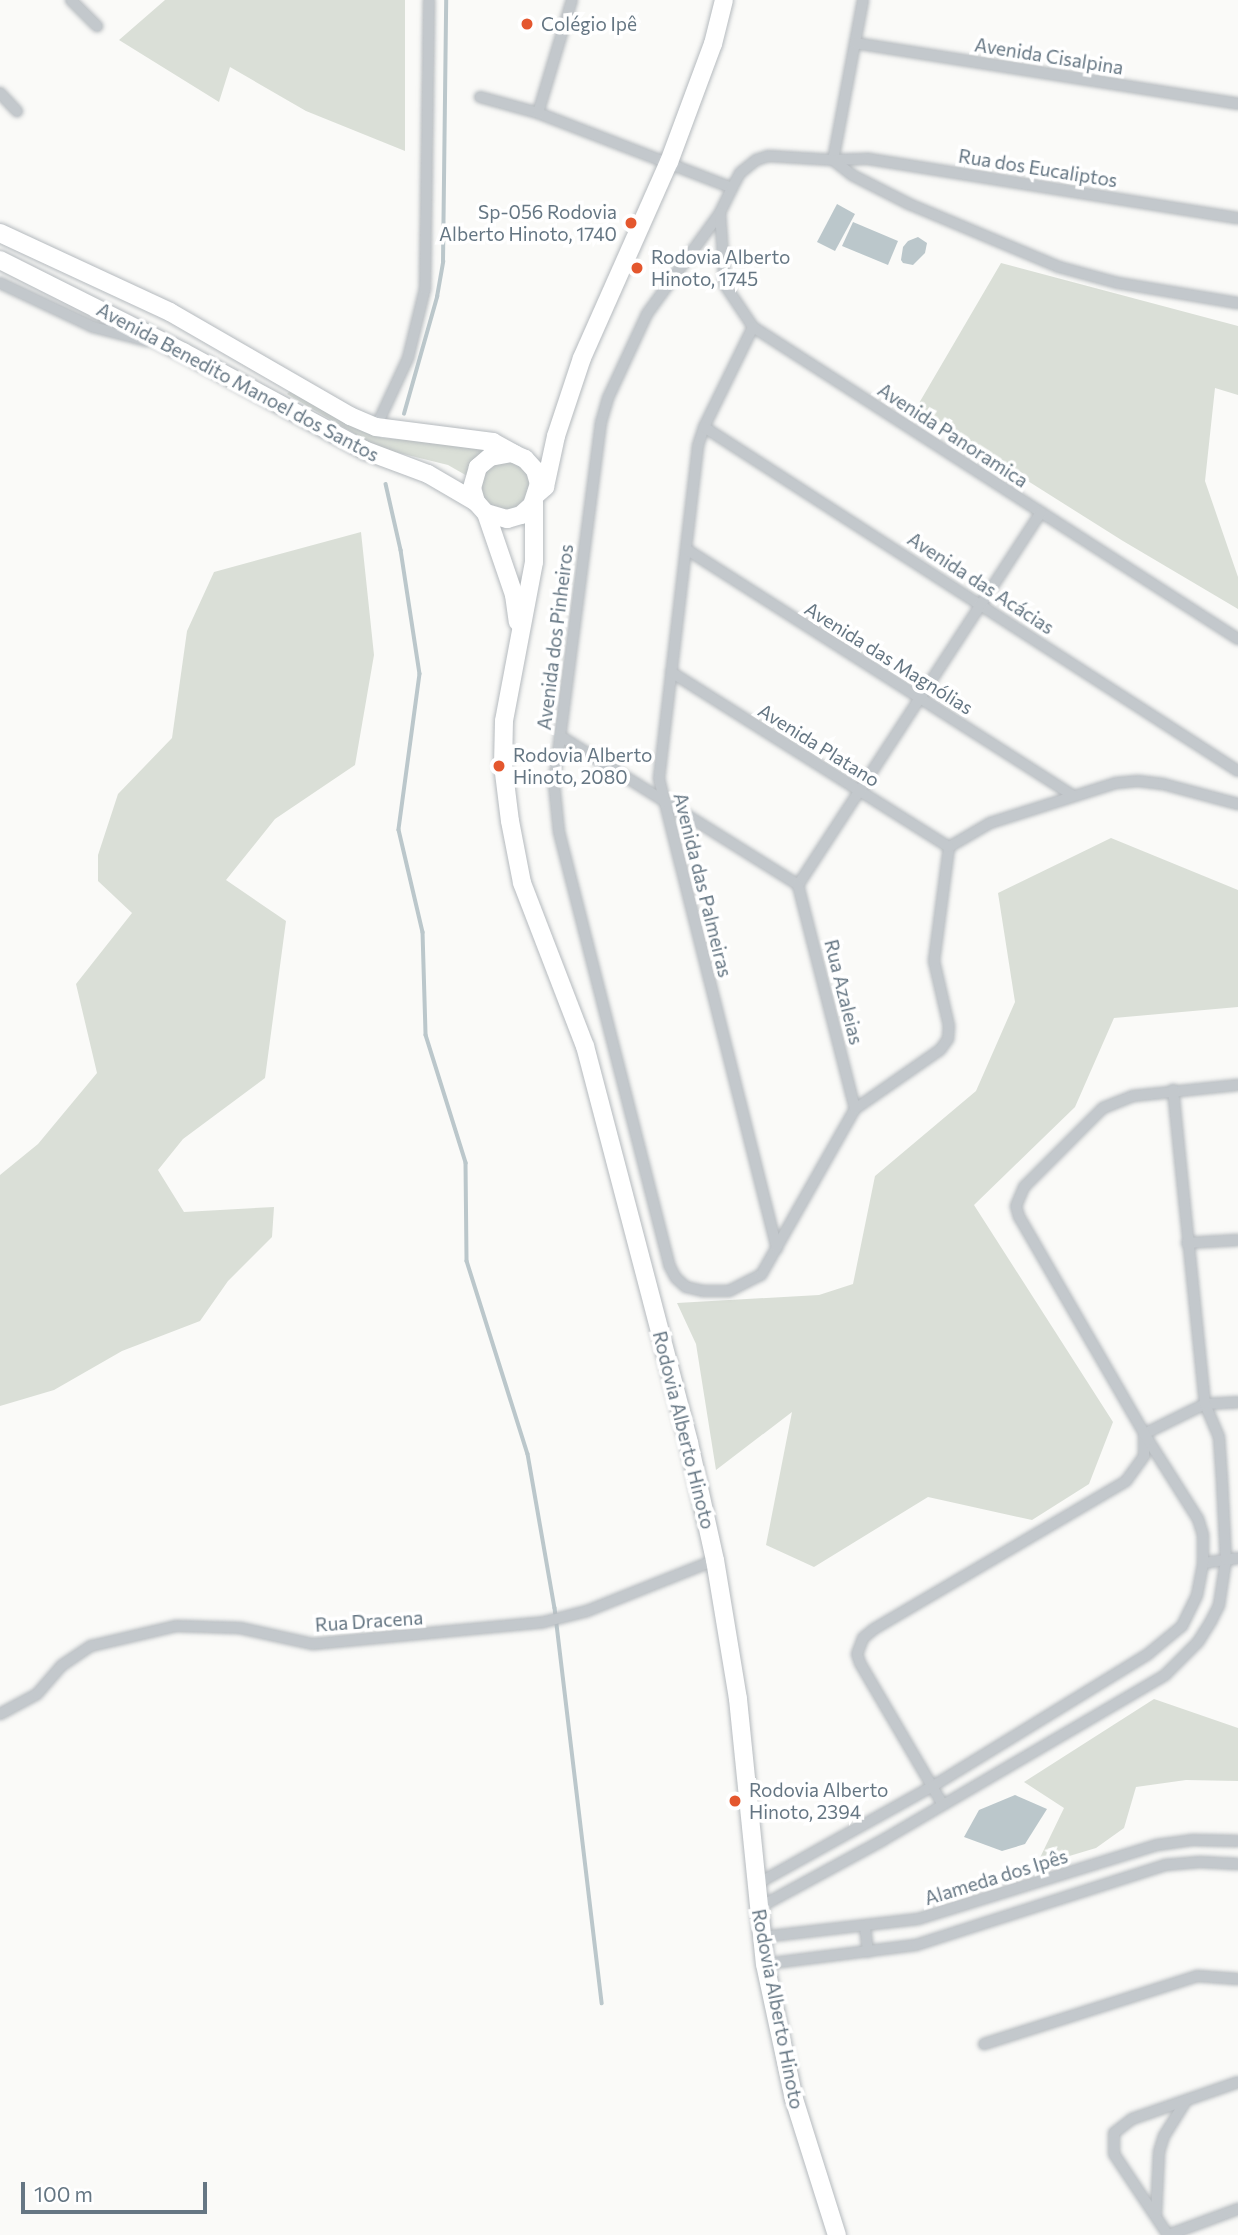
<!DOCTYPE html>
<html>
<head>
<meta charset="utf-8">
<style>
	body { margin:0 }
	#map { position:relative; width:1238px; height:2235px; overflow:hidden; background:#fafaf8; font-family:Commissioner,sans-serif }
	div>[style] { position:absolute }
	[style*='--x'] { left:calc(var(--x)*1px); top:calc(var(--y)*1px); width:calc(var(--w)*1px); rotate:calc(var(--a)*1deg) }
	.green>* { inset:0; background:#dadfd7 }
	.round { border-radius:50% }
	.water>* { inset:0; background:#bbc7cb }
	.stream>* { height:3.5px; margin:-1.75px; padding:0 1.75px; transform-origin:1.75px; border-radius:1.75px; background:#bbc7cb }
	.roads { filter:drop-shadow(0 0 2px #b5babe) drop-shadow(0 0 2px #b5babe) }
	.street>* { height:10px; margin:-5px; padding:0 5px; transform-origin:5px; border-radius:5px; background:#c3c8cc }
	.primary>* { height:18px; margin:-9px; padding:0 9px; transform-origin:9px; border-radius:9px; background:#fff }
	.dots>* { width:19px; height:19px; translate:-50% -50%; box-sizing:border-box; border:4px solid #fff; border-radius:50% }
	span { translate:-50% -50%; white-space:nowrap; text-align:center; line-height:1.15; -webkit-text-stroke:7px #fff; paint-order:stroke }
	.poi-label { font-size:19px; color:#657683 }
	.left { translate:0 -50%; text-align:left }
	.right { translate:-100% -50%; text-align:right }
	.street-label { font-size:19px; color:#657683 }
	.scale { position:absolute; left:21px; top:2182px; width:186px; height:32px; box-sizing:border-box; border:4px solid #657683; border-top:0; padding-left:9px; font-size:21px; line-height:24px; white-space:nowrap; color:#657683; -webkit-text-stroke:5px #fff; paint-order:stroke }
</style>
</head>
<body>
<div id="map">
	<div class="green">
		<div style="clip-path:polygon(165px 0,405px 0,405px 151px,306px 111px,230px 67px,219px 102px,119px 40px)"></div>
		<div style="clip-path:polygon(1001px 263px,1238px 326px,1238px 395px,1215px 388px,1205px 481px,1238px 577px,1238px 609px,1123px 541px,915px 410px)"></div>
		<div style="clip-path:polygon(291px 390px,382px 438px,489px 446px,469px 477px,448px 465px,379px 448px,287px 394px)"></div>
		<div class="round" style="left:481px;top:462px;width:50px;height:50px"></div>
		<div style="clip-path:polygon(361px 532px,374px 655px,355px 765px,275px 819px,226px 880px,286px 921px,265px 1078px,183px 1139px,158px 1170px,184px 1212px,274px 1207px,272px 1237px,228px 1281px,200px 1321px,122px 1351px,54px 1390px,0 1406px,0 1175px,38px 1144px,97px 1073px,76px 984px,132px 913px,98px 881px,98px 855px,118px 794px,172px 738px,187px 631px,214px 572px)"></div>
		<div style="clip-path:polygon(1111px 838px,1238px 890px,1238px 1007px,1114px 1018px,1075px 1107px,974px 1205px,1113px 1422px,1089px 1484px,1032px 1520px,928px 1497px,814px 1567px,766px 1545px,792px 1412px,716px 1470px,696px 1344px,677px 1303px,819px 1295px,853px 1284px,875px 1176px,976px 1091px,1015px 1002px,998px 893px)"></div>
		<div style="clip-path:polygon(1154px 1699px,1238px 1728px,1238px 1781px,1186px 1780px,1136px 1787px,1124px 1828px,1096px 1848px,1036px 1866px,1064px 1808px,1024px 1782px)"></div>
	</div>
	<div class="water">
		<div style="clip-path:polygon(837px 204px,855px 214px,835px 251px,817px 242px)"></div>
		<div style="clip-path:polygon(853px 222px,898px 241px,888px 265px,842px 246px)"></div>
		<div style="clip-path:polygon(918px 237px,927px 243px,925px 253px,913px 265px,903px 263px,901px 260px,903px 247px,908px 241px)"></div>
		<div style="clip-path:polygon(1015px 1795px,1047px 1809px,1025px 1844px,1002px 1851px,964px 1837px,979px 1810px)"></div>
	</div>
	<div class="stream">
		<div style="--x:404;--y:414;--w:122;--a:-74.2"></div>
		<div style="--x:437;--y:297;--w:36;--a:-80"></div>
		<div style="--x:443;--y:262;--w:262;--a:-89.3"></div>
		<div style="--x:386;--y:484;--w:68;--a:77.2"></div>
		<div style="--x:401;--y:550;--w:125;--a:81.3"></div>
		<div style="--x:420;--y:674;--w:157;--a:97.7"></div>
		<div style="--x:399;--y:830;--w:105;--a:76.8"></div>
		<div style="--x:423;--y:932;--w:103;--a:88.3"></div>
		<div style="--x:426;--y:1035;--w:134;--a:72.6"></div>
		<div style="--x:466;--y:1163;--w:98;--a:89.4"></div>
		<div style="--x:467;--y:1261;--w:202;--a:72.5"></div>
		<div style="--x:528;--y:1454;--w:156;--a:80.1"></div>
		<div style="--x:555;--y:1608;--w:398;--a:83.2"></div>
	</div>
	<div class="roads">
		<div class="street">
			<div style="--x:71;--y:0;--w:37;--a:45"></div>
			<div style="--x:863;--y:0;--w:163;--a:100.6"></div>
			<div style="--x:833;--y:160;--w:36;--a:-2"></div>
			<div style="--x:869;--y:159;--w:374;--a:9.1"></div>
			<div style="--x:855;--y:43;--w:388;--a:9"></div>
			<div style="--x:0;--y:93;--w:25;--a:47"></div>
			<div style="--x:480;--y:97;--w:60;--a:15.4"></div>
			<div style="--x:538;--y:113;--w:208;--a:21.1"></div>
			<div style="--x:732;--y:188;--w:28;--a:116"></div>
			<div style="--x:720;--y:213;--w:125;--a:125.9"></div>
			<div style="--x:647;--y:314;--w:93;--a:114.9"></div>
			<div style="--x:608;--y:398;--w:25;--a:106"></div>
			<div style="--x:601;--y:422;--w:364;--a:97.4"></div>
			<div style="--x:554;--y:783;--w:49;--a:84.2"></div>
			<div style="--x:559;--y:832;--w:447;--a:75.7"></div>
			<div style="--x:669;--y:1265;--w:15;--a:62"></div>
			<div style="--x:676;--y:1278;--w:13;--a:42"></div>
			<div style="--x:686;--y:1287;--w:17;--a:13"></div>
			<div style="--x:703;--y:1291;--w:26;--a:0"></div>
			<div style="--x:729;--y:1291;--w:36;--a:-27"></div>
			<div style="--x:761;--y:1275;--w:191;--a:-60.5"></div>
			<div style="--x:855;--y:1109;--w:103;--a:-34.8"></div>
			<div style="--x:940;--y:1050;--w:14;--a:-54"></div>
			<div style="--x:948;--y:1039;--w:13;--a:-86"></div>
			<div style="--x:949;--y:1026;--w:67;--a:-103"></div>
			<div style="--x:934;--y:961;--w:115;--a:-82.5"></div>
			<div style="--x:949;--y:847;--w:48;--a:-30.3"></div>
			<div style="--x:990;--y:823;--w:132;--a:-17.6"></div>
			<div style="--x:1116;--y:783;--w:22;--a:-5"></div>
			<div style="--x:1138;--y:781;--w:25;--a:7"></div>
			<div style="--x:1163;--y:784;--w:78;--a:14.9"></div>
			<div style="--x:538;--y:113;--w:118;--a:-73.3"></div>
			<div style="--x:732;--y:188;--w:17;--a:-62"></div>
			<div style="--x:740;--y:173;--w:21;--a:-39"></div>
			<div style="--x:756;--y:160;--w:13;--a:-18"></div>
			<div style="--x:768;--y:156;--w:65;--a:3.5"></div>
			<div style="--x:833;--y:160;--w:24;--a:38"></div>
			<div style="--x:852;--y:175;--w:64;--a:27"></div>
			<div style="--x:909;--y:204;--w:163;--a:22.8"></div>
			<div style="--x:1059;--y:267;--w:61;--a:15.2"></div>
			<div style="--x:1118;--y:283;--w:122;--a:9.5"></div>
			<div style="--x:720;--y:213;--w:72;--a:86"></div>
			<div style="--x:725;--y:285;--w:50;--a:56.3"></div>
			<div style="--x:753;--y:327;--w:577;--a:32.75"></div>
			<div style="--x:0;--y:283;--w:103;--a:25.3"></div>
			<div style="--x:93;--y:327;--w:56;--a:14.5"></div>
			<div style="--x:753;--y:327;--w:111;--a:116.1"></div>
			<div style="--x:704;--y:427;--w:20;--a:108"></div>
			<div style="--x:698;--y:446;--w:335;--a:96.7"></div>
			<div style="--x:659;--y:779;--w:484;--a:75.9"></div>
			<div style="--x:376;--y:427;--w:76;--a:-65.1"></div>
			<div style="--x:408;--y:358;--w:71;--a:-76.2"></div>
			<div style="--x:425;--y:289;--w:289;--a:-89.2"></div>
			<div style="--x:704;--y:427;--w:635;--a:32.79"></div>
			<div style="--x:686;--y:549;--w:459;--a:32.5"></div>
			<div style="--x:671;--y:672;--w:328;--a:32.2"></div>
			<div style="--x:560;--y:736;--w:281;--a:32"></div>
			<div style="--x:798;--y:885;--w:445;--a:-56.9"></div>
			<div style="--x:798;--y:885;--w:231;--a:75.7"></div>
			<div style="--x:1187;--y:1243;--w:51;--a:-3.4"></div>
			<div style="--x:1203;--y:1563;--w:35;--a:-8"></div>
			<div style="--x:0;--y:1714;--w:42;--a:-28.4"></div>
			<div style="--x:37;--y:1694;--w:37;--a:-49"></div>
			<div style="--x:61;--y:1666;--w:36;--a:-34"></div>
			<div style="--x:91;--y:1646;--w:87;--a:-13.2"></div>
			<div style="--x:176;--y:1626;--w:64;--a:1.8"></div>
			<div style="--x:240;--y:1628;--w:75;--a:12.4"></div>
			<div style="--x:313;--y:1644;--w:232;--a:-5.4"></div>
			<div style="--x:544;--y:1622;--w:44;--a:-14.3"></div>
			<div style="--x:587;--y:1611;--w:138;--a:-21.7"></div>
			<div style="--x:943;--y:1805;--w:164;--a:-120.3"></div>
			<div style="--x:860;--y:1663;--w:9;--a:-108"></div>
			<div style="--x:857;--y:1654;--w:17;--a:-69"></div>
			<div style="--x:863;--y:1638;--w:14;--a:-39"></div>
			<div style="--x:874;--y:1629;--w:292;--a:-30.4"></div>
			<div style="--x:1126;--y:1481;--w:31;--a:-54"></div>
			<div style="--x:1144;--y:1456;--w:22;--a:-90"></div>
			<div style="--x:1144;--y:1434;--w:68;--a:-26.2"></div>
			<div style="--x:1205;--y:1404;--w:33;--a:-3"></div>
			<div style="--x:755;--y:1885;--w:204;--a:-29.1"></div>
			<div style="--x:933;--y:1786;--w:252;--a:-31.5"></div>
			<div style="--x:1148;--y:1654;--w:44;--a:-39.5"></div>
			<div style="--x:1182;--y:1626;--w:34;--a:-64"></div>
			<div style="--x:1197;--y:1595;--w:33;--a:-79"></div>
			<div style="--x:1203;--y:1563;--w:28;--a:-90"></div>
			<div style="--x:1203;--y:1535;--w:17;--a:-107"></div>
			<div style="--x:1198;--y:1519;--w:93;--a:-122.3"></div>
			<div style="--x:1148;--y:1440;--w:258;--a:-120"></div>
			<div style="--x:1019;--y:1217;--w:11;--a:-105"></div>
			<div style="--x:1016;--y:1206;--w:21;--a:-67"></div>
			<div style="--x:1024;--y:1187;--w:112;--a:-45"></div>
			<div style="--x:1103;--y:1108;--w:32;--a:-22"></div>
			<div style="--x:1133;--y:1096;--w:106;--a:-6"></div>
			<div style="--x:758;--y:1908;--w:142;--a:-28.5"></div>
			<div style="--x:883;--y:1840;--w:327;--a:-30.3"></div>
			<div style="--x:1165;--y:1675;--w:47;--a:-45"></div>
			<div style="--x:1198;--y:1642;--w:25;--a:-58"></div>
			<div style="--x:1211;--y:1621;--w:18;--a:-63"></div>
			<div style="--x:1219;--y:1605;--w:46;--a:-81.2"></div>
			<div style="--x:1226;--y:1560;--w:80;--a:-92.9"></div>
			<div style="--x:1222;--y:1480;--w:43;--a:-94"></div>
			<div style="--x:1219;--y:1437;--w:36;--a:-113"></div>
			<div style="--x:1205;--y:1404;--w:316;--a:-95.8"></div>
			<div style="--x:865;--y:1927;--w:25;--a:83"></div>
			<div style="--x:762;--y:1937;--w:157;--a:-6.6"></div>
			<div style="--x:918;--y:1919;--w:250;--a:-17.2"></div>
			<div style="--x:1157;--y:1845;--w:35;--a:-8"></div>
			<div style="--x:1192;--y:1840;--w:46;--a:1.2"></div>
			<div style="--x:765;--y:1964;--w:152;--a:-7.2"></div>
			<div style="--x:916;--y:1945;--w:262;--a:-17.8"></div>
			<div style="--x:1165;--y:1865;--w:35;--a:-5"></div>
			<div style="--x:1200;--y:1862;--w:38;--a:3"></div>
			<div style="--x:984;--y:2044;--w:224;--a:-17.7"></div>
			<div style="--x:1197;--y:1976;--w:41;--a:4.2"></div>
			<div style="--x:1156;--y:2214;--w:62;--a:-87.2"></div>
			<div style="--x:1159;--y:2152;--w:17;--a:-73"></div>
			<div style="--x:1164;--y:2136;--w:40;--a:-58"></div>
			<div style="--x:1168;--y:2235;--w:97;--a:-123.7"></div>
			<div style="--x:1114;--y:2154;--w:21;--a:-90"></div>
			<div style="--x:1114;--y:2133;--w:23;--a:-38"></div>
			<div style="--x:1132;--y:2119;--w:112;--a:-19.2"></div>
			<div style="--x:1168;--y:2235;--w:75;--a:-20.4"></div>
		</div>
		<div class="primary">
			<div style="--x:0;--y:233;--w:187;--a:24.9"></div>
			<div style="--x:170;--y:312;--w:208;--a:30"></div>
			<div style="--x:350;--y:416;--w:28;--a:23"></div>
			<div style="--x:376;--y:427;--w:118;--a:7.3"></div>
			<div style="--x:493;--y:442;--w:25;--a:29"></div>
			<div style="--x:0;--y:260;--w:205;--a:26.7"></div>
			<div style="--x:183;--y:352;--w:206;--a:28.4"></div>
			<div style="--x:364;--y:450;--w:68;--a:20.6"></div>
			<div style="--x:428;--y:474;--w:56;--a:30.3"></div>
			<div style="--x:537;--y:494;--w:11;--a:-41"></div>
			<div style="--x:545;--y:487;--w:52;--a:-77.8"></div>
			<div style="--x:556;--y:436;--w:82;--a:-71.6"></div>
			<div style="--x:582;--y:358;--w:214;--a:-66.1"></div>
			<div style="--x:669;--y:162;--w:126;--a:-69.6"></div>
			<div style="--x:713;--y:44;--w:45;--a:-76"></div>
			<div style="--x:534;--y:502;--w:60;--a:90"></div>
			<div style="--x:534;--y:562;--w:162;--a:100.7"></div>
			<div style="--x:504;--y:721;--w:44;--a:91.3"></div>
			<div style="--x:503;--y:765;--w:56;--a:82.9"></div>
			<div style="--x:510;--y:821;--w:63;--a:79"></div>
			<div style="--x:522;--y:883;--w:175;--a:68.9"></div>
			<div style="--x:585;--y:1046;--w:410;--a:75.3"></div>
			<div style="--x:689;--y:1443;--w:120;--a:77.5"></div>
			<div style="--x:715;--y:1560;--w:141;--a:80.6"></div>
			<div style="--x:738;--y:1699;--w:266;--a:84.2"></div>
			<div style="--x:765;--y:1964;--w:138;--a:77.9"></div>
			<div style="--x:794;--y:2099;--w:143;--a:72.5"></div>
			<div style="--x:486;--y:513;--w:22;--a:16"></div>
			<div style="--x:507;--y:519;--w:15;--a:-16"></div>
			<div style="--x:521;--y:515;--w:15;--a:-42"></div>
			<div style="--x:532;--y:505;--w:22;--a:-72"></div>
			<div style="--x:539;--y:484;--w:15;--a:-106"></div>
			<div style="--x:535;--y:470;--w:15;--a:-132"></div>
			<div style="--x:525;--y:459;--w:14;--a:-155"></div>
			<div style="--x:512;--y:453;--w:22;--a:170"></div>
			<div style="--x:490;--y:457;--w:16;--a:140"></div>
			<div style="--x:478;--y:467;--w:22;--a:106"></div>
			<div style="--x:472;--y:488;--w:15;--a:74"></div>
			<div style="--x:476;--y:502;--w:15;--a:48"></div>
			<div style="--x:486;--y:513;--w:87;--a:71.1"></div>
			<div style="--x:514;--y:595;--w:27;--a:82"></div>
		</div>
	</div>
	<div class="dots">
		<div style="left:527px;top:24px;background:#e4572e"></div>
		<div style="left:631px;top:223px;background:#e4572e"></div>
		<div style="left:637px;top:268px;background:#e4572e"></div>
		<div style="left:499px;top:766px;background:#e4572e"></div>
		<div style="left:735px;top:1801px;background:#e4572e"></div>
	</div>
	<div class="poi-label">
		<span class="left" style="left:541px;top:24px">Colégio Ipê</span>
		<span class="right" style="left:617px;top:223px">Sp-056 Rodovia<br>Alberto Hinoto, 1740</span>
		<span class="left" style="left:651px;top:268px">Rodovia Alberto<br>Hinoto, 1745</span>
		<span class="left" style="left:513px;top:766px">Rodovia Alberto<br>Hinoto, 2080</span>
		<span class="left" style="left:749px;top:1801px">Rodovia Alberto<br>Hinoto, 2394</span>
	</div>
	<div class="street-label">
		<span style="left:1049px;top:56px;rotate:9deg">Avenida Cisalpina</span>
		<span style="left:1038px;top:168px;rotate:9deg">Rua dos Eucaliptos</span>
		<span style="left:238px;top:382px;rotate:28deg">Avenida Benedito Manoel dos Santos</span>
		<span style="left:953px;top:435px;rotate:33deg">Avenida Panoramica</span>
		<span style="left:981px;top:583px;rotate:33deg">Avenida das Acácias</span>
		<span style="left:555px;top:637px;rotate:-83deg">Avenida dos Pinheiros</span>
		<span style="left:889px;top:658px;rotate:32deg">Avenida das Magnólias</span>
		<span style="left:819px;top:745px;rotate:32deg">Avenida Platano</span>
		<span style="left:703px;top:885px;rotate:76deg">Avenida das Palmeiras</span>
		<span style="left:844px;top:992px;rotate:76deg">Rua Azaleias</span>
		<span style="left:684px;top:1430px;rotate:76deg">Rodovia Alberto Hinoto</span>
		<span style="left:369px;top:1621px;rotate:-4deg">Rua Dracena</span>
		<span style="left:996px;top:1877px;rotate:-17deg">Alameda dos Ipês</span>
		<span style="left:778px;top:2009px;rotate:79deg">Rodovia Alberto Hinoto</span>
	</div>
	<div class="scale">100 m</div>
</div>
</body>
</html>
